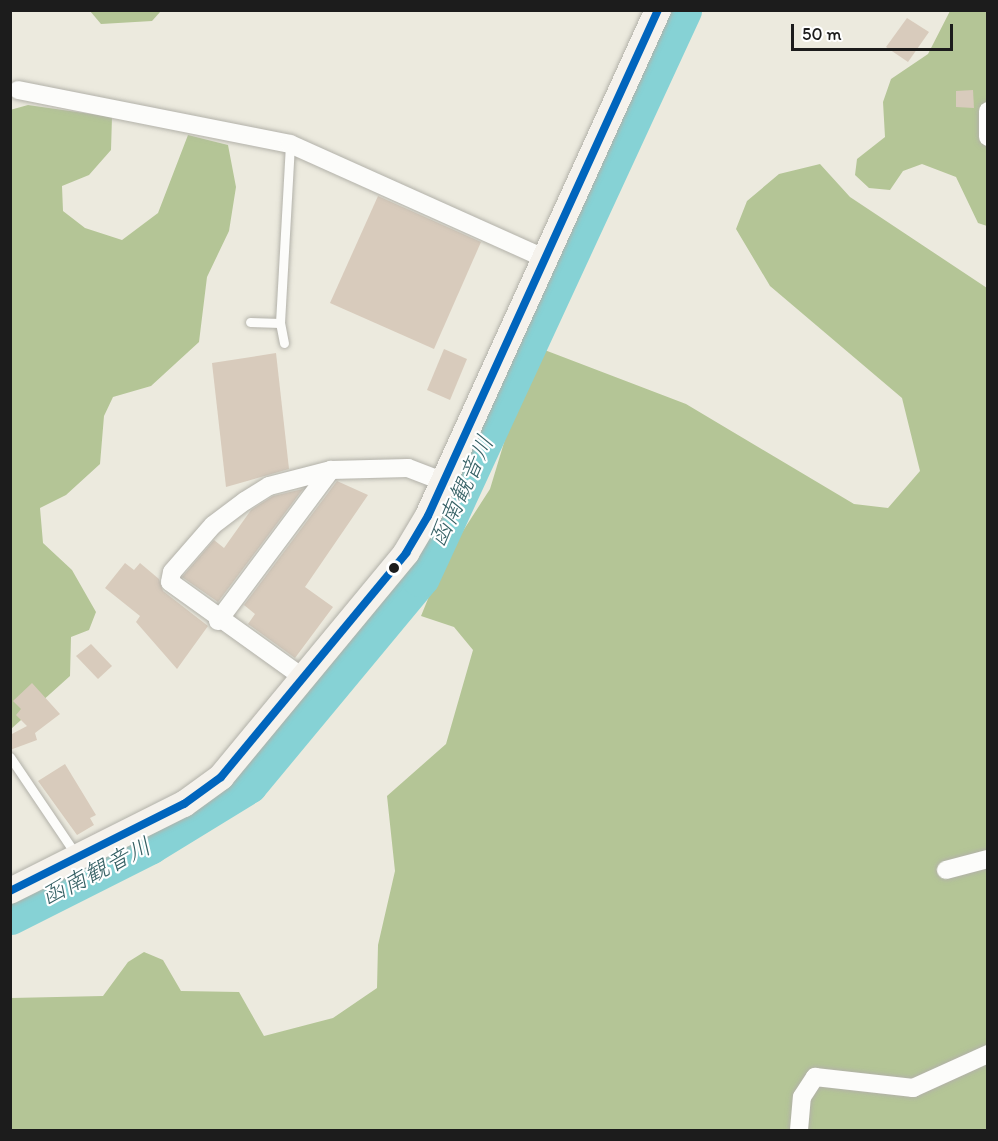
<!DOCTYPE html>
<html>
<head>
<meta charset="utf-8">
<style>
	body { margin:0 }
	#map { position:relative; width:998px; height:1141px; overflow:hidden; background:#eceade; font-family:Itim,"Klee One",sans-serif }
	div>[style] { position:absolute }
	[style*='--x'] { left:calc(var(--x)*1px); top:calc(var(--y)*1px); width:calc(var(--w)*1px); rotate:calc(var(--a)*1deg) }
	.forest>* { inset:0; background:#b4c596 }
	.river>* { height:39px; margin:-19.5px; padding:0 19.5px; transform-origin:19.5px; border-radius:19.5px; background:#86d2d5 }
	.building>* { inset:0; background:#d8cbbc }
	.roads { filter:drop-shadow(0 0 2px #b2b1a9) drop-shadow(0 0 2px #b2b1a9) }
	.lane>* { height:9px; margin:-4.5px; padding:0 4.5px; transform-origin:4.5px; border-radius:4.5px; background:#fcfcfa }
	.street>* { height:18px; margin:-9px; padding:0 9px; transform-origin:9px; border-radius:9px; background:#fcfcfa }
	.secondary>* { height:26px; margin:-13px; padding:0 13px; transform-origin:13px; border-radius:13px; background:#f5f2ec }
	.bus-1>* { height:8px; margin:-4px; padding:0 4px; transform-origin:4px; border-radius:4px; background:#0065bd }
	.dots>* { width:16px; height:16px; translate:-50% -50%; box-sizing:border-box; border:3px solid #fff; border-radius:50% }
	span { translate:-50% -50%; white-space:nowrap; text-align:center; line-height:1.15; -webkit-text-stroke:4.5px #fff; paint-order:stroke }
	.water-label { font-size:24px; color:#356064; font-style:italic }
	.frame { position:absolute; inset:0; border:12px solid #1c1c1c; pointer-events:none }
	.scale { position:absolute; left:791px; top:24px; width:162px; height:27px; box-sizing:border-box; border:3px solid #1c1c1c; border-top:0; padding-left:8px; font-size:18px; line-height:21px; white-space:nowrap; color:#1c1c1c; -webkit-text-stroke:4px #fff; paint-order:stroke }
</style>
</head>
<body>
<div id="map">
	<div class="forest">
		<div style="clip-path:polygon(90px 11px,161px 11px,152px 21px,101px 24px)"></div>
		<div style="clip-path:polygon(950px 11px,987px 11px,987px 226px,978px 223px,956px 177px,922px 164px,903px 171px,890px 190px,869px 188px,855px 175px,857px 159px,885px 137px,883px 102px,891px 79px,928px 54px)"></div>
		<div style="clip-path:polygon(28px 105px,112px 117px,111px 150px,89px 175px,62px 186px,63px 211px,85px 228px,122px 240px,158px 213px,188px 135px,228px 145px,236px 187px,229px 231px,207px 277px,199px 342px,151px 386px,113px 397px,104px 416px,100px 464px,66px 495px,40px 508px,43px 543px,72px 570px,96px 612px,89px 630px,71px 637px,70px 676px,11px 729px,10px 110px)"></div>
		<div style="clip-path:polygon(820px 164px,850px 197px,987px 288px,987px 1130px,11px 1130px,11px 998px,103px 996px,128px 962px,144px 952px,163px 960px,181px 991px,239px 992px,264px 1036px,333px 1018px,377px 988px,378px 945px,395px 871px,387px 796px,446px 744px,473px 650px,454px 627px,421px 616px,443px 562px,490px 489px,516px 403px,542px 349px,686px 404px,854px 504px,888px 508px,920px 471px,902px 398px,770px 286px,736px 229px,747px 201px,779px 174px)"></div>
	</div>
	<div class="river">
		<div style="--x:10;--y:915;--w:156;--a:-26.7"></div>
		<div style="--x:149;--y:845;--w:116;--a:-31.6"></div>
		<div style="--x:248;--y:784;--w:269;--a:-50.3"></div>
		<div style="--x:420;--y:577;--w:625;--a:-65.2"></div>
	</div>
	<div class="building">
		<div style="clip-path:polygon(907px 18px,929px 32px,908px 62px,886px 47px)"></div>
		<div style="clip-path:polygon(973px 90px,974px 108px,956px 107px,956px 91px)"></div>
		<div style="clip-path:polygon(378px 196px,481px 242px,434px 349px,330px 303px)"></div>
		<div style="clip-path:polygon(444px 349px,467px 359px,450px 400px,427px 390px)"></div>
		<div style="clip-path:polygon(276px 353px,289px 469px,226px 487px,212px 363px)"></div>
		<div style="clip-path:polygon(337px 481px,368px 495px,305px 587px,333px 607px,295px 658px,248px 624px,255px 614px,244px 605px)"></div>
		<div style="clip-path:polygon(303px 489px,218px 602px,182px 577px,214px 540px,224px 548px,251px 510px,273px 496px)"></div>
		<div style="clip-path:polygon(125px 563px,134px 570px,140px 563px,159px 579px,163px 591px,208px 626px,177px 669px,136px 622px,140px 616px,105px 588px)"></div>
		<div style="clip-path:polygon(91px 644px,112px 666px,98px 679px,76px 656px)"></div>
		<div style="clip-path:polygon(32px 683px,60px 714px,35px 733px,37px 740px,10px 750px,10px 735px,27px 726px,16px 715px,21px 709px,13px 701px)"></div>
		<div style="clip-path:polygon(65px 764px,96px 815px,90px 818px,94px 825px,77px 835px,38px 781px)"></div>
	</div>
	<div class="roads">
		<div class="lane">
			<div style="--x:250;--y:322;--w:30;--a:2"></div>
			<div style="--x:284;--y:343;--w:20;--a:-101"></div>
			<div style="--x:280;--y:323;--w:179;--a:-86.8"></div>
			<div style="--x:10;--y:757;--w:118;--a:56"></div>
		</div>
		<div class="street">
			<div style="--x:18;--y:90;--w:277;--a:11.2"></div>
			<div style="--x:290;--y:144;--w:276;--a:24.2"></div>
			<div style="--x:988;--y:111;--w:26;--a:90"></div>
			<div style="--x:218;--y:621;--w:189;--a:-53.2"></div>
			<div style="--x:331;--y:470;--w:77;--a:-1.5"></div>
			<div style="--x:408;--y:468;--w:39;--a:21"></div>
			<div style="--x:305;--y:679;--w:166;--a:-144.3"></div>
			<div style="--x:170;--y:582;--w:10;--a:-79"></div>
			<div style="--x:172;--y:572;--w:62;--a:-48.9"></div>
			<div style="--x:213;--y:525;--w:40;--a:-37"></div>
			<div style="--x:245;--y:501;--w:28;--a:-32"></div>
			<div style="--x:269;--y:486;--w:64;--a:-14.5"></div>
			<div style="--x:946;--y:870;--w:43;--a:-14.7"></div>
			<div style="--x:799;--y:1130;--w:33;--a:-85"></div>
			<div style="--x:802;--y:1097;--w:24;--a:-57"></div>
			<div style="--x:815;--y:1077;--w:99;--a:6.4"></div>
			<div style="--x:913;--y:1088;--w:82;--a:-24.4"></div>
		</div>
		<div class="secondary">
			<div style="--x:10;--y:891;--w:195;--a:-26.6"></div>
			<div style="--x:184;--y:804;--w:46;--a:-36.1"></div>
			<div style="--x:221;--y:777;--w:291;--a:-50.4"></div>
			<div style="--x:406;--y:553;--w:43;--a:-59.3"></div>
			<div style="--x:428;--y:516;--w:556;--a:-65.56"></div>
		</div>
	</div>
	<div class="bus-1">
		<div style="--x:10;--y:891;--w:195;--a:-26.6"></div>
		<div style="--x:184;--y:804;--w:46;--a:-36.1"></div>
		<div style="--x:221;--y:777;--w:291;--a:-50.4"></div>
		<div style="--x:406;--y:553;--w:43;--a:-59.3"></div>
		<div style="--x:428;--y:516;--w:556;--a:-65.56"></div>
	</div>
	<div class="dots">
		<div style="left:394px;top:568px;background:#1c1c1c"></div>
	</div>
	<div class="water-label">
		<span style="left:461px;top:491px;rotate:-65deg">函南観音川</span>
		<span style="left:96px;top:871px;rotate:-27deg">函南観音川</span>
	</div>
	<div class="frame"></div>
	<div class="scale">50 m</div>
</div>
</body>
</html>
